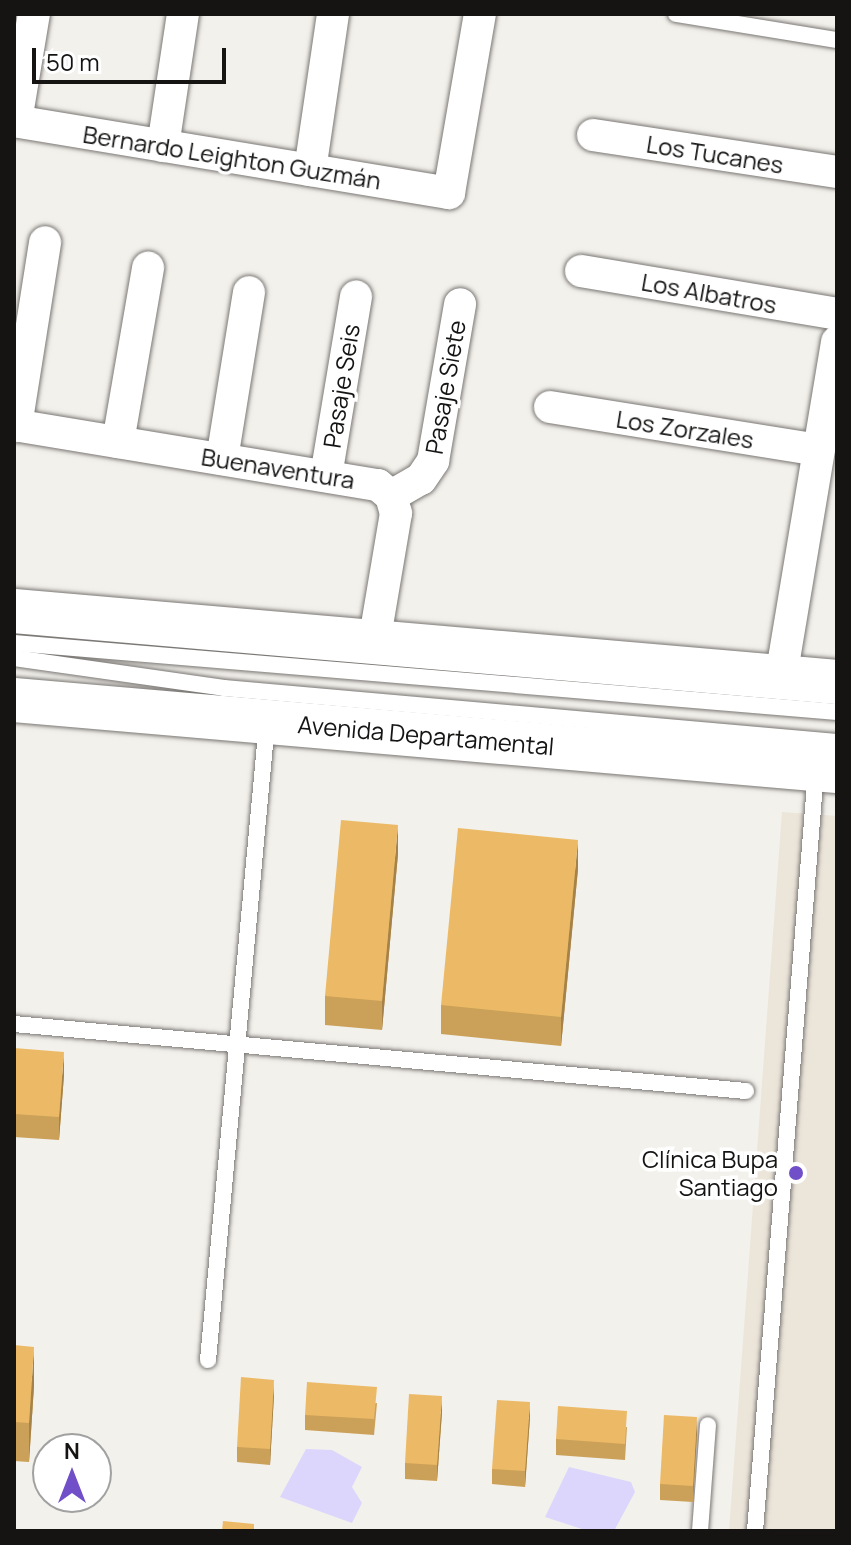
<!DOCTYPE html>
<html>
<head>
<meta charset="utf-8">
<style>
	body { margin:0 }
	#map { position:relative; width:851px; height:1545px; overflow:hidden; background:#f3f1ec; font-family:Manrope,sans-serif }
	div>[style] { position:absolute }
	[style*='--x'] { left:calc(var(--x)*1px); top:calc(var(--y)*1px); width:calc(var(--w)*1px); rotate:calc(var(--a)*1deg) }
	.built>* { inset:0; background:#ece5da }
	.green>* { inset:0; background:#dcd6fc }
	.roads { filter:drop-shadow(0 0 2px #7a7774) drop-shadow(0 0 2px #7a7774) }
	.lane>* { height:16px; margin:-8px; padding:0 8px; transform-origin:8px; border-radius:8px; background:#fff }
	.street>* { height:32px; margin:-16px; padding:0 16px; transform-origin:16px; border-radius:16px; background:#fff }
	.primary>* { height:44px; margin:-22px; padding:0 22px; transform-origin:22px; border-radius:22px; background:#fff }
	.wall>* { inset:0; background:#cba058 }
	.shaded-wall>* { inset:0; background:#a58247 }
	.building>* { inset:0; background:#ecba66 }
	.dots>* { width:22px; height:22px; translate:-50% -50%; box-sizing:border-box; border:4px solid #fff; border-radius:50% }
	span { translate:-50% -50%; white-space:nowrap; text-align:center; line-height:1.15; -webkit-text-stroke:7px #fff; paint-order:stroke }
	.street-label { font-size:24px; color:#151413 }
	.poi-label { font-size:24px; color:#151413 }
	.right { translate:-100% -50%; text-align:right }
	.frame { position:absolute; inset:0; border:16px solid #151413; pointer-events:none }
	.north { position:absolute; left:32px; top:1433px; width:80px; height:80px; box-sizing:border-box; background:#fff; border:2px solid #a1a1a1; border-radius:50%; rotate:0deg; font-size:22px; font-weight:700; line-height:32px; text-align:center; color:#151413 }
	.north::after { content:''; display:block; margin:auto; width:28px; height:36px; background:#714fc8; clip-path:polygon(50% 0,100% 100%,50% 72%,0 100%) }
	.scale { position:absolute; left:32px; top:48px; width:194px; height:36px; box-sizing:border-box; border:4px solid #151413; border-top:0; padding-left:10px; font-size:24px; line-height:28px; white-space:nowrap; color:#151413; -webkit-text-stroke:6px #fff; paint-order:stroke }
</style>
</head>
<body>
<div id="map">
	<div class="built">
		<div style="clip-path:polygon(782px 812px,837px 816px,837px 1531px,729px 1531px)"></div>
	</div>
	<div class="green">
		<div style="clip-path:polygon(306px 1449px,332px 1450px,362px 1467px,352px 1487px,362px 1503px,352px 1523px,280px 1497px)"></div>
		<div style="clip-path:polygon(569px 1467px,631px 1482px,635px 1492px,614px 1531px,588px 1531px,545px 1517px)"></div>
	</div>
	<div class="roads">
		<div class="lane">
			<div style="--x:676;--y:14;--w:163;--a:9.2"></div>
			<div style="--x:14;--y:643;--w:826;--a:4.79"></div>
			<div style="--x:14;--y:658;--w:212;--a:8.1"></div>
			<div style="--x:224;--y:688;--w:615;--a:5.03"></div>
			<div style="--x:14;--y:1024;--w:735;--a:5.23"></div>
			<div style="--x:208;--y:1360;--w:640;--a:-84.71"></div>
			<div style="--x:700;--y:1531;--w:106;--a:-85.7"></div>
			<div style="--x:755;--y:1531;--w:762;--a:-85.41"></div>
		</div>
		<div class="street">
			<div style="--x:14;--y:121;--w:441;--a:9.4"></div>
			<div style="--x:449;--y:193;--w:182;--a:-80.2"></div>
			<div style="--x:16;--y:121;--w:109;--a:-80.5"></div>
			<div style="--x:593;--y:135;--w:247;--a:8.6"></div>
			<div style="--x:163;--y:146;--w:134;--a:-81.4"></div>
			<div style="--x:310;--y:170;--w:158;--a:-81.6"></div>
			<div style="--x:581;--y:271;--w:260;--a:9.5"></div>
			<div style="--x:550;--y:407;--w:272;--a:9.1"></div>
			<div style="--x:14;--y:425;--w:369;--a:9.4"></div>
			<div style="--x:378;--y:485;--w:17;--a:40"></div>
			<div style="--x:391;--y:496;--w:18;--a:74"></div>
			<div style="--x:396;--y:513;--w:132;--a:99.6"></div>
			<div style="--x:16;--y:426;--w:186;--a:-81"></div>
			<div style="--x:118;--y:442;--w:177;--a:-80.2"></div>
			<div style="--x:222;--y:459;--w:169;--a:-80.8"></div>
			<div style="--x:326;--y:476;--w:182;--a:-80.5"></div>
			<div style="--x:391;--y:496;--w:34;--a:-30"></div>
			<div style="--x:421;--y:479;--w:22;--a:-56"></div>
			<div style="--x:433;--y:461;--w:159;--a:-80.2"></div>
			<div style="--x:781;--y:677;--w:340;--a:-80.5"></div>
		</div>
		<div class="primary">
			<div style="--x:14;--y:611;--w:826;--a:4.93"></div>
			<div style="--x:14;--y:700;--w:826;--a:4.93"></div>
		</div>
	</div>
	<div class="wall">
		<div style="clip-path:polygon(398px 854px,382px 1030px,325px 1025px,325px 996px)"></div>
		<div style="clip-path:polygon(578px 869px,561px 1046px,441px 1034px,441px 1005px)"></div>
		<div style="clip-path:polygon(14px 1048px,64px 1075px,59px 1140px,14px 1137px)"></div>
		<div style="clip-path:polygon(14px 1345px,34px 1386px,29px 1462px,14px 1461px)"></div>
		<div style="clip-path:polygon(274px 1395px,270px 1465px,237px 1462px,237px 1447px)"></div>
		<div style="clip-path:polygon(377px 1403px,374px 1435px,305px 1430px,305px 1415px)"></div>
		<div style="clip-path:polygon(442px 1412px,437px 1481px,405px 1479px,405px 1463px)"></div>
		<div style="clip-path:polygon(530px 1417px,525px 1487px,492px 1484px,492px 1469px)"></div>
		<div style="clip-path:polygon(627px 1427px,625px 1460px,556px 1455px,556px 1439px)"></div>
		<div style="clip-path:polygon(697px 1433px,693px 1502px,660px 1500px,660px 1484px)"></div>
	</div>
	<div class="shaded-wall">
		<div style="clip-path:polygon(398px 825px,398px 854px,382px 1030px,382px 1001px)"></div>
		<div style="clip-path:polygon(578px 840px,578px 869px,561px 1046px,561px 1017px)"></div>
		<div style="clip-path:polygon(64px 1052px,64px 1075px,59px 1140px,59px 1117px)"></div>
		<div style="clip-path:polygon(34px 1347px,34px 1386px,29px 1462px,29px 1423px)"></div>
		<div style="clip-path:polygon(274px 1380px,274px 1395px,270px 1465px,270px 1449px)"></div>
		<div style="clip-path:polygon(442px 1396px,442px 1412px,437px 1481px,437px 1465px)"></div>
		<div style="clip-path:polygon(530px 1402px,530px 1417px,525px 1487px,525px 1471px)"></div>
		<div style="clip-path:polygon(697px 1417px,697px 1433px,693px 1502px,693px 1486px)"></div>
	</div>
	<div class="building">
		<div style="clip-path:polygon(341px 820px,398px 825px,382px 1001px,325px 996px)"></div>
		<div style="clip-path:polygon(458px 828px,578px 840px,561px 1017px,441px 1005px)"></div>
		<div style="clip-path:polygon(14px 1048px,64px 1052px,59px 1117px,14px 1114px)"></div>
		<div style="clip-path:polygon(14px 1345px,34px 1347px,29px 1423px,14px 1422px)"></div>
		<div style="clip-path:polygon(241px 1377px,274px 1380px,270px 1449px,237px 1447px)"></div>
		<div style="clip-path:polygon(307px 1382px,377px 1387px,374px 1419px,305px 1415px)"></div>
		<div style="clip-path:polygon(409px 1394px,442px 1396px,437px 1465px,405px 1463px)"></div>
		<div style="clip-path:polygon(497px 1400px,530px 1402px,525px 1471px,492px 1469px)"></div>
		<div style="clip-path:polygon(558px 1406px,627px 1411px,625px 1444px,556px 1439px)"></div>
		<div style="clip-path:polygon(664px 1415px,697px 1417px,693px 1486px,660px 1484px)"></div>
		<div style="clip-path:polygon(223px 1521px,254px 1524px,254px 1531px,222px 1531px)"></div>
		<div style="clip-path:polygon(295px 1529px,330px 1531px,295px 1531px)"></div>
	</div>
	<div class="dots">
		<div style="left:796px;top:1173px;background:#714fc8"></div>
	</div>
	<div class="street-label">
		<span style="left:715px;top:154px;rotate:9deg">Los Tucanes</span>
		<span style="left:232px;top:157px;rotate:9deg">Bernardo Leighton Guzmán</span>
		<span style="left:709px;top:293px;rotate:10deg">Los Albatros</span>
		<span style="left:341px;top:386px;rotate:-81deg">Pasaje Seis</span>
		<span style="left:445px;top:387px;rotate:-80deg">Pasaje Siete</span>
		<span style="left:685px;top:429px;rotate:9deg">Los Zorzales</span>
		<span style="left:278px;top:468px;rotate:9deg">Buenaventura</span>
		<span style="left:426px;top:735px;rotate:5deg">Avenida Departamental</span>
	</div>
	<div class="poi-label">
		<span class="right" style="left:778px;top:1173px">Clínica Bupa<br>Santiago</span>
	</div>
	<div class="frame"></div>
	<div class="north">N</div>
	<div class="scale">50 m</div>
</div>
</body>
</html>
